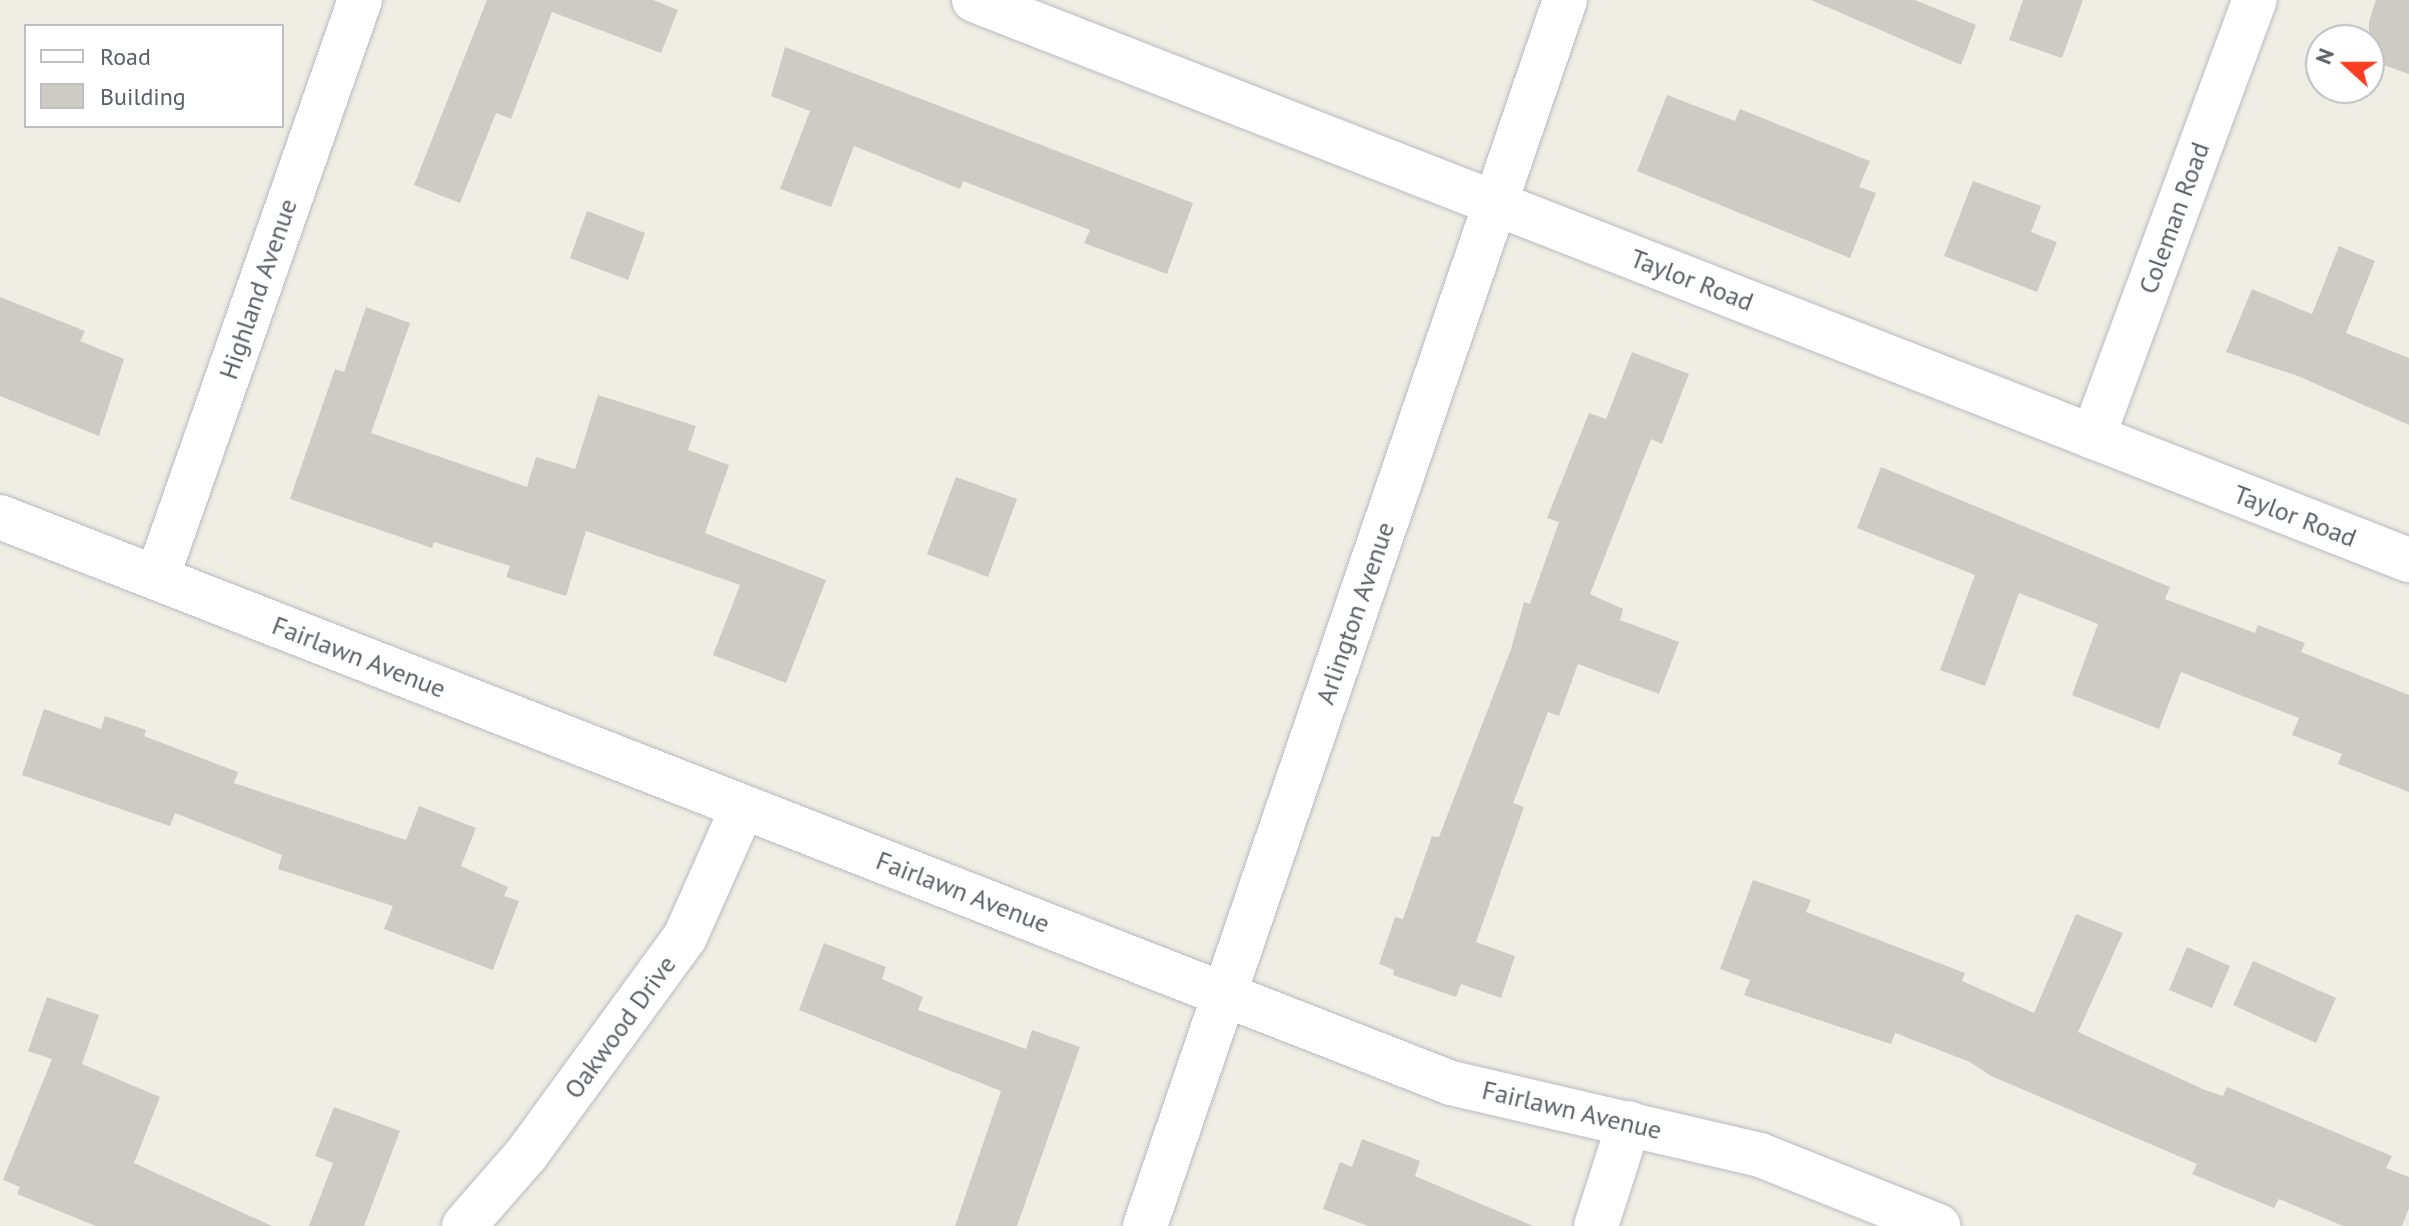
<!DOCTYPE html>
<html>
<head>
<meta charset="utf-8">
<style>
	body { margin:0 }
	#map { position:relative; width:2409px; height:1226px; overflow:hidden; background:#f0eee4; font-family:"PT Sans",sans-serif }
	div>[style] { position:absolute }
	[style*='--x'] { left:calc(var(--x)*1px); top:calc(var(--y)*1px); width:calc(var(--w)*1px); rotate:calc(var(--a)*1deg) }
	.building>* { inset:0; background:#cdcbc3 }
	.roads { filter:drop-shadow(0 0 2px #b9bbc1) drop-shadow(0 0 2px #b9bbc1) }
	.street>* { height:44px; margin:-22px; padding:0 22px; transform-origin:22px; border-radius:22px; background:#fff }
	span { translate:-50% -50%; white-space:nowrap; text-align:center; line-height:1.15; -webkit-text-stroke:8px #fff; paint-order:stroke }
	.street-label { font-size:26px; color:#5c6066 }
	.legend { position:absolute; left:24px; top:24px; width:260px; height:104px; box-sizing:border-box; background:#fff; border:2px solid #bebfc2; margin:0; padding:10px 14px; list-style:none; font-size:24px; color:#5c6066 }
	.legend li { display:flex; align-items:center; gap:16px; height:40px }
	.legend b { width:40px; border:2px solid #bebfc2 }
	.north { position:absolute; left:2305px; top:24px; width:80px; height:80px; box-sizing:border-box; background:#fff; border:2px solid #bebfc2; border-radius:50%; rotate:291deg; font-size:22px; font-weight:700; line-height:32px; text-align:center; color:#5c6066 }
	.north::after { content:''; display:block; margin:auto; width:28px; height:36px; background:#f83e21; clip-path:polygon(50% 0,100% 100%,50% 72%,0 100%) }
</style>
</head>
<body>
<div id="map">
	<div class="building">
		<div style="clip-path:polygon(487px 0,653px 0,678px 10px,661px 53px,552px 12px,511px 119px,496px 113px,460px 203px,414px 185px)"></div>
		<div style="clip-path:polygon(1811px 0,1915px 0,1976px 25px,1961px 65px)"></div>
		<div style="clip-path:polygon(2023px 0,2083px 0,2062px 58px,2009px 40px)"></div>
		<div style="clip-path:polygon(2376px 0,2409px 0,2409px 74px,2369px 60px,2369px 21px)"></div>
		<div style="clip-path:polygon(785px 47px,1193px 203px,1167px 274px,1084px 243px,1090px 230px,963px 181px,960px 189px,854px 146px,831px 207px,780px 189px,810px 111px,771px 96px)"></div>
		<div style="clip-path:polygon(1667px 95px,1735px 121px,1740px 109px,1870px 161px,1859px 187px,1876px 193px,1850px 258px,1637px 171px)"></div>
		<div style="clip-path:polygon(1973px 181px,2041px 206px,2031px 232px,2057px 242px,2037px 292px,1944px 256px)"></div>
		<div style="clip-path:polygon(587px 211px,645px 233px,628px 280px,570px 258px)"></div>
		<div style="clip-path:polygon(2339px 246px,2375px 261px,2346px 333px,2409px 358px,2409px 425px,2298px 376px,2226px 352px,2252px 289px,2312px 314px)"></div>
		<div style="clip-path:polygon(0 297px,85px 331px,80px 341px,124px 359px,99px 436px,0 396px)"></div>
		<div style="clip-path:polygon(366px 307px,410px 323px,371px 433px,527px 487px,536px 457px,575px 469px,598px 395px,696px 426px,688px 450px,729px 465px,705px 533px,826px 580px,786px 683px,713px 655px,740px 585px,586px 531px,566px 596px,506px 577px,510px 566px,434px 542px,432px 548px,290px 499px,335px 369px,344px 372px)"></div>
		<div style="clip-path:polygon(1632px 352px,1689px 374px,1662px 444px,1651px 439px,1590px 594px,1623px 609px,1620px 620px,1679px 642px,1659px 694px,1578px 664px,1559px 716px,1548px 712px,1513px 803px,1524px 807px,1476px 942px,1515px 956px,1501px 998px,1461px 984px,1456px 997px,1393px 975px,1394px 970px,1379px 964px,1395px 917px,1403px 919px,1432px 836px,1439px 837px,1511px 649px,1524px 602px,1530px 604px,1559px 522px,1547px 518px,1589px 413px,1606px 419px)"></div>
		<div style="clip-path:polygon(1881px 467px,2170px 587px,2165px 599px,2255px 633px,2258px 625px,2305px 643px,2301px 652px,2409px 695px,2409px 792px,2338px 764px,2342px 754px,2292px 735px,2299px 718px,2181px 672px,2159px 729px,2072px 695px,2098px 624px,2019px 593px,1985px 686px,1940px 670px,1975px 575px,1857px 528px)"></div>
		<div style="clip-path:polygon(956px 477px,1017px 499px,988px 577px,927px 554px)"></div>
		<div style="clip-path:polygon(44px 709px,101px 729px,105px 716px,146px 730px,144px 736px,238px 772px,234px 783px,406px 840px,419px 806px,476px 828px,461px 866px,508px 887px,504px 896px,519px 901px,493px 970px,384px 929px,393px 906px,278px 869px,282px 855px,175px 813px,170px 826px,22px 775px)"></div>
		<div style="clip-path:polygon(1753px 880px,1811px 900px,1806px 912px,1965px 973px,1962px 981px,2034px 1013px,2076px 914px,2123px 933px,2078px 1032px,2205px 1090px,2223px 1096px,2227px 1087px,2392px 1156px,2386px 1168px,2409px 1177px,2409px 1208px,2402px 1226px,2343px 1226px,2279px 1199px,2274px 1208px,2192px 1174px,2197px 1164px,1991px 1076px,1970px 1062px,1895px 1033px,1891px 1044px,1744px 995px,1750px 980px,1720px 969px)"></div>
		<div style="clip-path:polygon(824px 943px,886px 967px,882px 979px,923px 997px,918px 1010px,1026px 1049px,1032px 1030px,1080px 1047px,1017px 1226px,955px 1226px,1001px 1091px,799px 1010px)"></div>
		<div style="clip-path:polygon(2187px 947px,2230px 966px,2212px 1008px,2169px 990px)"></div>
		<div style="clip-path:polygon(2253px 961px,2336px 998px,2316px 1043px,2233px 1005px)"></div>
		<div style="clip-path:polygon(47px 997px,99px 1015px,82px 1064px,160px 1097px,134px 1163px,272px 1226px,96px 1226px,17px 1194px,20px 1187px,3px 1180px,52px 1059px,28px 1051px)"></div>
		<div style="clip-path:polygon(334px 1107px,400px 1131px,364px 1226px,309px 1226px,333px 1163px,315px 1156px)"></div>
		<div style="clip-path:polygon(1362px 1139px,1420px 1161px,1415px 1176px,1533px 1226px,1368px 1226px,1323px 1209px,1340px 1162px,1352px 1167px)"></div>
	</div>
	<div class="roads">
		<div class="street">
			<div style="--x:974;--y:0;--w:1540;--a:21.32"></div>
			<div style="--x:2093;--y:437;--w:466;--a:-69.7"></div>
			<div style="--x:0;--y:517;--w:1557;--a:21.31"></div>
			<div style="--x:1451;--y:1083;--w:317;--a:13.1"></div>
			<div style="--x:1760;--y:1155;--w:192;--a:21.7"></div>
			<div style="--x:157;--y:578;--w:613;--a:-70.65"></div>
			<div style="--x:464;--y:1226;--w:94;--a:-48.9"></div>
			<div style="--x:526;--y:1155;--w:270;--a:-53.9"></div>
			<div style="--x:685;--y:937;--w:142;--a:-66"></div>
			<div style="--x:1145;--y:1226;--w:1296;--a:-71.09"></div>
			<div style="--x:1596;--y:1226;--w:108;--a:-72.2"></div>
		</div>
	</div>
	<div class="street-label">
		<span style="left:2174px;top:218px;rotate:-70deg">Coleman Road</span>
		<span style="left:1692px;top:280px;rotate:21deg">Taylor Road</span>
		<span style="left:258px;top:289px;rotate:-71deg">Highland Avenue</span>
		<span style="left:2295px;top:516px;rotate:21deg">Taylor Road</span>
		<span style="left:1355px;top:613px;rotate:-71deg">Arlington Avenue</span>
		<span style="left:359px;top:657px;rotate:21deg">Fairlawn Avenue</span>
		<span style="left:963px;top:892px;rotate:21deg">Fairlawn Avenue</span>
		<span style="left:620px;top:1027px;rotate:-54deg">Oakwood Drive</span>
		<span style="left:1572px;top:1110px;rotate:13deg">Fairlawn Avenue</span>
	</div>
	<ul class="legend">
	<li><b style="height:10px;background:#fff"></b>Road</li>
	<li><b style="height:22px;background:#cdcbc3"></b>Building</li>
	</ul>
	<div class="north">N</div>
</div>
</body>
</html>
